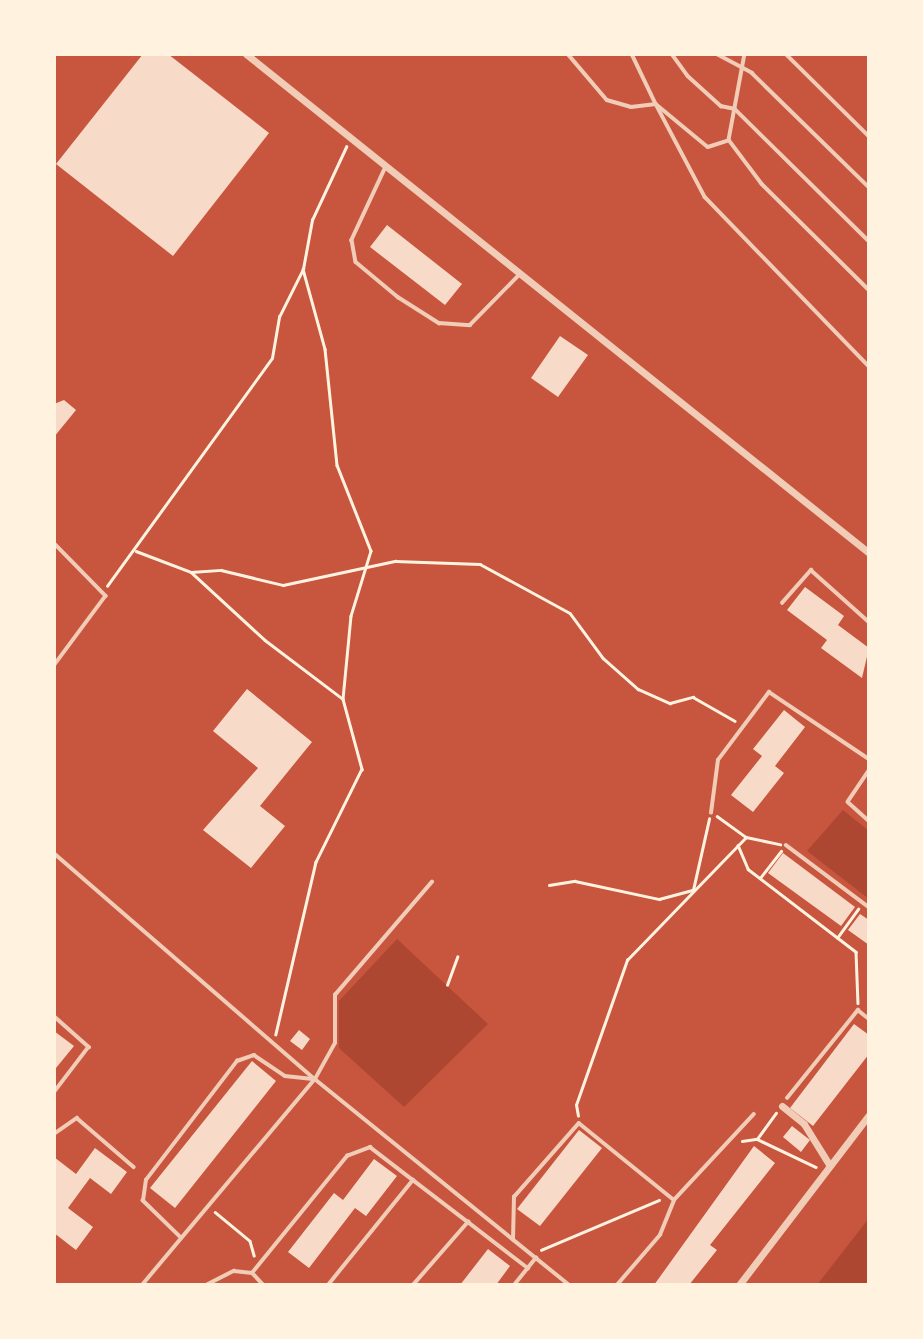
<!DOCTYPE html>
<html>
<head>
<meta charset="utf-8">
<style>
	body { margin:0 }
	#map { position:relative; width:923px; height:1339px; overflow:hidden; background:#c8553d; font-family:Ubuntu,sans-serif }
	div>[style] { position:absolute }
	[style*='--x'] { left:calc(var(--x)*1px); top:calc(var(--y)*1px); width:calc(var(--w)*1px); rotate:calc(var(--a)*1deg) }
	.green>* { inset:0; background:#ae4732 }
	.building>* { inset:0; background:#f7dbc8 }
	.path>* { height:2.5px; margin:-1.25px; padding:0 1.25px; transform-origin:1.25px; border-radius:1.25px; background:#fff3e0 }
	.service>* { height:3.5px; margin:-1.75px; padding:0 1.75px; transform-origin:1.75px; border-radius:1.75px; background:#f1ccb7 }
	.minor>* { height:7px; margin:-3.5px; padding:0 3.5px; transform-origin:3.5px; border-radius:3.5px; background:#f1ccb7 }
	span { translate:-50% -50%; white-space:nowrap; text-align:center; line-height:1.15; -webkit-text-stroke:5px #fff3e0; paint-order:stroke }
	.frame { position:absolute; inset:0; border:56px solid #fff3e0; pointer-events:none }
</style>
</head>
<body>
<div id="map">
	<div class="green">
		<div style="clip-path:polygon(843px 810px,869px 831px,869px 899px,807px 851px)"></div>
		<div style="clip-path:polygon(397px 939px,488px 1024px,404px 1107px,339px 1048px,339px 1001px)"></div>
		<div style="clip-path:polygon(869px 1218px,869px 1285px,817px 1285px)"></div>
	</div>
	<div class="building">
		<div style="clip-path:polygon(143px 54px,168px 54px,269px 133px,173px 256px,56px 164px)"></div>
		<div style="clip-path:polygon(387px 225px,462px 284px,445px 305px,370px 247px)"></div>
		<div style="clip-path:polygon(560px 336px,588px 355px,558px 397px,531px 378px)"></div>
		<div style="clip-path:polygon(64px 400px,76px 410px,54px 437px,54px 404px)"></div>
		<div style="clip-path:polygon(805px 587px,844px 616px,838px 625px,869px 648px,862px 678px,821px 648px,827px 640px,787px 610px)"></div>
		<div style="clip-path:polygon(247px 689px,312px 742px,260px 806px,285px 826px,251px 868px,203px 830px,258px 768px,213px 731px)"></div>
		<div style="clip-path:polygon(784px 710px,805px 727px,775px 766px,784px 773px,753px 812px,731px 795px,762px 756px,753px 749px)"></div>
		<div style="clip-path:polygon(783px 853px,855px 907px,841px 926px,768px 873px)"></div>
		<div style="clip-path:polygon(860px 914px,869px 920px,869px 945px,848px 930px)"></div>
		<div style="clip-path:polygon(854px 1024px,869px 1035px,869px 1054px,813px 1126px,790px 1108px)"></div>
		<div style="clip-path:polygon(299px 1030px,310px 1039px,302px 1050px,290px 1041px)"></div>
		<div style="clip-path:polygon(54px 1031px,74px 1046px,56px 1068px,54px 1067px)"></div>
		<div style="clip-path:polygon(252px 1061px,276px 1081px,175px 1208px,150px 1188px)"></div>
		<div style="clip-path:polygon(792px 1126px,810px 1140px,801px 1152px,783px 1137px)"></div>
		<div style="clip-path:polygon(579px 1130px,602px 1148px,540px 1226px,517px 1209px)"></div>
		<div style="clip-path:polygon(754px 1146px,775px 1163px,710px 1245px,717px 1250px,689px 1285px,654px 1285px)"></div>
		<div style="clip-path:polygon(95px 1148px,127px 1172px,111px 1194px,90px 1178px,68px 1208px,93px 1227px,76px 1250px,54px 1233px,54px 1157px,76px 1174px)"></div>
		<div style="clip-path:polygon(374px 1159px,397px 1176px,366px 1216px,355px 1208px,309px 1268px,288px 1252px,334px 1193px,343px 1200px)"></div>
		<div style="clip-path:polygon(488px 1249px,510px 1266px,496px 1285px,460px 1285px)"></div>
	</div>
	<div class="path">
		<div style="--x:303;--y:269;--w:83;--a:74.6"></div>
		<div style="--x:325;--y:349;--w:117;--a:84.1"></div>
		<div style="--x:337;--y:465;--w:92;--a:68.4"></div>
		<div style="--x:371;--y:551;--w:68;--a:107.1"></div>
		<div style="--x:351;--y:616;--w:83;--a:95.5"></div>
		<div style="--x:136;--y:551;--w:59;--a:20.9"></div>
		<div style="--x:191;--y:572;--w:100;--a:42.6"></div>
		<div style="--x:265;--y:640;--w:98;--a:37.1"></div>
		<div style="--x:343;--y:699;--w:73;--a:74.8"></div>
		<div style="--x:362;--y:769;--w:104;--a:116.3"></div>
		<div style="--x:316;--y:862;--w:177;--a:103.1"></div>
		<div style="--x:191;--y:572;--w:30;--a:-4"></div>
		<div style="--x:221;--y:570;--w:64;--a:13.6"></div>
		<div style="--x:283;--y:585;--w:115;--a:-12.1"></div>
		<div style="--x:395;--y:561;--w:85;--a:2"></div>
		<div style="--x:480;--y:564;--w:102;--a:28.6"></div>
		<div style="--x:570;--y:613;--w:56;--a:53.7"></div>
		<div style="--x:603;--y:658;--w:47;--a:41.5"></div>
		<div style="--x:638;--y:689;--w:35;--a:24"></div>
		<div style="--x:670;--y:703;--w:24;--a:-15"></div>
		<div style="--x:693;--y:697;--w:48;--a:29.7"></div>
		<div style="--x:107;--y:586;--w:281;--a:-54.1"></div>
		<div style="--x:272;--y:358;--w:42;--a:-80.3"></div>
		<div style="--x:279;--y:317;--w:54;--a:-63.4"></div>
		<div style="--x:303;--y:269;--w:50;--a:-79.6"></div>
		<div style="--x:312;--y:220;--w:81;--a:-65"></div>
		<div style="--x:717;--y:816;--w:36;--a:36"></div>
		<div style="--x:746;--y:837;--w:35;--a:12"></div>
		<div style="--x:738;--y:845;--w:26;--a:67"></div>
		<div style="--x:748;--y:869;--w:136;--a:37.5"></div>
		<div style="--x:856;--y:952;--w:51;--a:87.8"></div>
		<div style="--x:760;--y:878;--w:34;--a:-52"></div>
		<div style="--x:549;--y:885;--w:26;--a:-9"></div>
		<div style="--x:575;--y:881;--w:86;--a:12.1"></div>
		<div style="--x:659;--y:899;--w:35;--a:-15"></div>
		<div style="--x:693;--y:890;--w:73;--a:-77.3"></div>
		<div style="--x:837;--y:938;--w:36;--a:-54"></div>
		<div style="--x:447;--y:985;--w:30;--a:-70"></div>
		<div style="--x:578;--y:1116;--w:11;--a:-100"></div>
		<div style="--x:576;--y:1105;--w:154;--a:-70.6"></div>
		<div style="--x:627;--y:960;--w:171;--a:-45.9"></div>
		<div style="--x:757;--y:1139;--w:32;--a:-54"></div>
		<div style="--x:742;--y:1141;--w:15;--a:-8"></div>
		<div style="--x:757;--y:1139;--w:65;--a:25.4"></div>
		<div style="--x:215;--y:1212;--w:45;--a:39.6"></div>
		<div style="--x:250;--y:1241;--w:15;--a:74"></div>
		<div style="--x:541;--y:1250;--w:128;--a:-23"></div>
	</div>
	<div class="service">
		<div style="--x:568;--y:54;--w:60;--a:49.7"></div>
		<div style="--x:607;--y:100;--w:25;--a:16"></div>
		<div style="--x:631;--y:107;--w:25;--a:-7"></div>
		<div style="--x:656;--y:104;--w:105;--a:62.2"></div>
		<div style="--x:705;--y:197;--w:235;--a:45.9"></div>
		<div style="--x:632;--y:54;--w:55;--a:64.4"></div>
		<div style="--x:656;--y:104;--w:67;--a:39.6"></div>
		<div style="--x:708;--y:147;--w:22;--a:-18"></div>
		<div style="--x:672;--y:54;--w:27;--a:54"></div>
		<div style="--x:688;--y:76;--w:45;--a:42.3"></div>
		<div style="--x:721;--y:106;--w:14;--a:12"></div>
		<div style="--x:735;--y:109;--w:188;--a:44.6"></div>
		<div style="--x:717;--y:54;--w:40;--a:28"></div>
		<div style="--x:752;--y:73;--w:163;--a:44.3"></div>
		<div style="--x:745;--y:54;--w:87;--a:100.5"></div>
		<div style="--x:729;--y:140;--w:55;--a:53.1"></div>
		<div style="--x:762;--y:184;--w:151;--a:44.7"></div>
		<div style="--x:786;--y:54;--w:117;--a:44.7"></div>
		<div style="--x:386;--y:167;--w:81;--a:115"></div>
		<div style="--x:352;--y:240;--w:22;--a:80"></div>
		<div style="--x:356;--y:262;--w:55;--a:39.8"></div>
		<div style="--x:398;--y:297;--w:49;--a:32.4"></div>
		<div style="--x:439;--y:323;--w:31;--a:4"></div>
		<div style="--x:470;--y:325;--w:71;--a:-45.6"></div>
		<div style="--x:54;--y:543;--w:74;--a:45.5"></div>
		<div style="--x:106;--y:596;--w:87;--a:126.6"></div>
		<div style="--x:782;--y:603;--w:44;--a:-48.7"></div>
		<div style="--x:811;--y:570;--w:78;--a:41.9"></div>
		<div style="--x:869;--y:771;--w:37;--a:124"></div>
		<div style="--x:848;--y:802;--w:28;--a:42"></div>
		<div style="--x:711;--y:813;--w:53;--a:-82.5"></div>
		<div style="--x:718;--y:760;--w:85;--a:-53.1"></div>
		<div style="--x:769;--y:692;--w:120;--a:33.8"></div>
		<div style="--x:786;--y:845;--w:104;--a:36.8"></div>
		<div style="--x:54;--y:853;--w:345;--a:40.9"></div>
		<div style="--x:315;--y:1079;--w:327;--a:39"></div>
		<div style="--x:54;--y:1016;--w:47;--a:41.5"></div>
		<div style="--x:89;--y:1047;--w:58;--a:127.3"></div>
		<div style="--x:787;--y:1098;--w:113;--a:-51.1"></div>
		<div style="--x:858;--y:1010;--w:14;--a:39"></div>
		<div style="--x:54;--y:1134;--w:28;--a:-35"></div>
		<div style="--x:77;--y:1118;--w:75;--a:40.7"></div>
		<div style="--x:180;--y:1237;--w:52;--a:-135.8"></div>
		<div style="--x:143;--y:1201;--w:21;--a:-82"></div>
		<div style="--x:146;--y:1180;--w:150;--a:-52.6"></div>
		<div style="--x:237;--y:1061;--w:18;--a:-19"></div>
		<div style="--x:254;--y:1055;--w:37;--a:34"></div>
		<div style="--x:285;--y:1076;--w:30;--a:6"></div>
		<div style="--x:315;--y:1079;--w:41;--a:-60.9"></div>
		<div style="--x:335;--y:1043;--w:48;--a:-90"></div>
		<div style="--x:335;--y:995;--w:149;--a:-49.4"></div>
		<div style="--x:513;--y:1240;--w:43;--a:-88.7"></div>
		<div style="--x:514;--y:1197;--w:98;--a:-48.7"></div>
		<div style="--x:579;--y:1123;--w:122;--a:39"></div>
		<div style="--x:142;--y:1285;--w:269;--a:-50"></div>
		<div style="--x:206;--y:1285;--w:31;--a:-27"></div>
		<div style="--x:234;--y:1271;--w:18;--a:6"></div>
		<div style="--x:263;--y:1285;--w:16;--a:-133"></div>
		<div style="--x:252;--y:1273;--w:151;--a:-50.9"></div>
		<div style="--x:347;--y:1156;--w:25;--a:-21"></div>
		<div style="--x:370;--y:1147;--w:54;--a:37.5"></div>
		<div style="--x:328;--y:1285;--w:135;--a:-51"></div>
		<div style="--x:413;--y:1180;--w:69;--a:37.4"></div>
		<div style="--x:413;--y:1285;--w:84;--a:-48.9"></div>
		<div style="--x:468;--y:1222;--w:76;--a:37.5"></div>
		<div style="--x:514;--y:1285;--w:35;--a:-51"></div>
		<div style="--x:617;--y:1285;--w:66;--a:-49.3"></div>
		<div style="--x:660;--y:1235;--w:38;--a:-68"></div>
		<div style="--x:674;--y:1200;--w:117;--a:-47.1"></div>
	</div>
	<div class="minor">
		<div style="--x:246;--y:54;--w:798;--a:38.69"></div>
		<div style="--x:782;--y:1106;--w:28;--a:39"></div>
		<div style="--x:804;--y:1124;--w:49;--a:58.2"></div>
		<div style="--x:739;--y:1285;--w:214;--a:-52.6"></div>
	</div>
	<div class="frame"></div>
</div>
</body>
</html>
